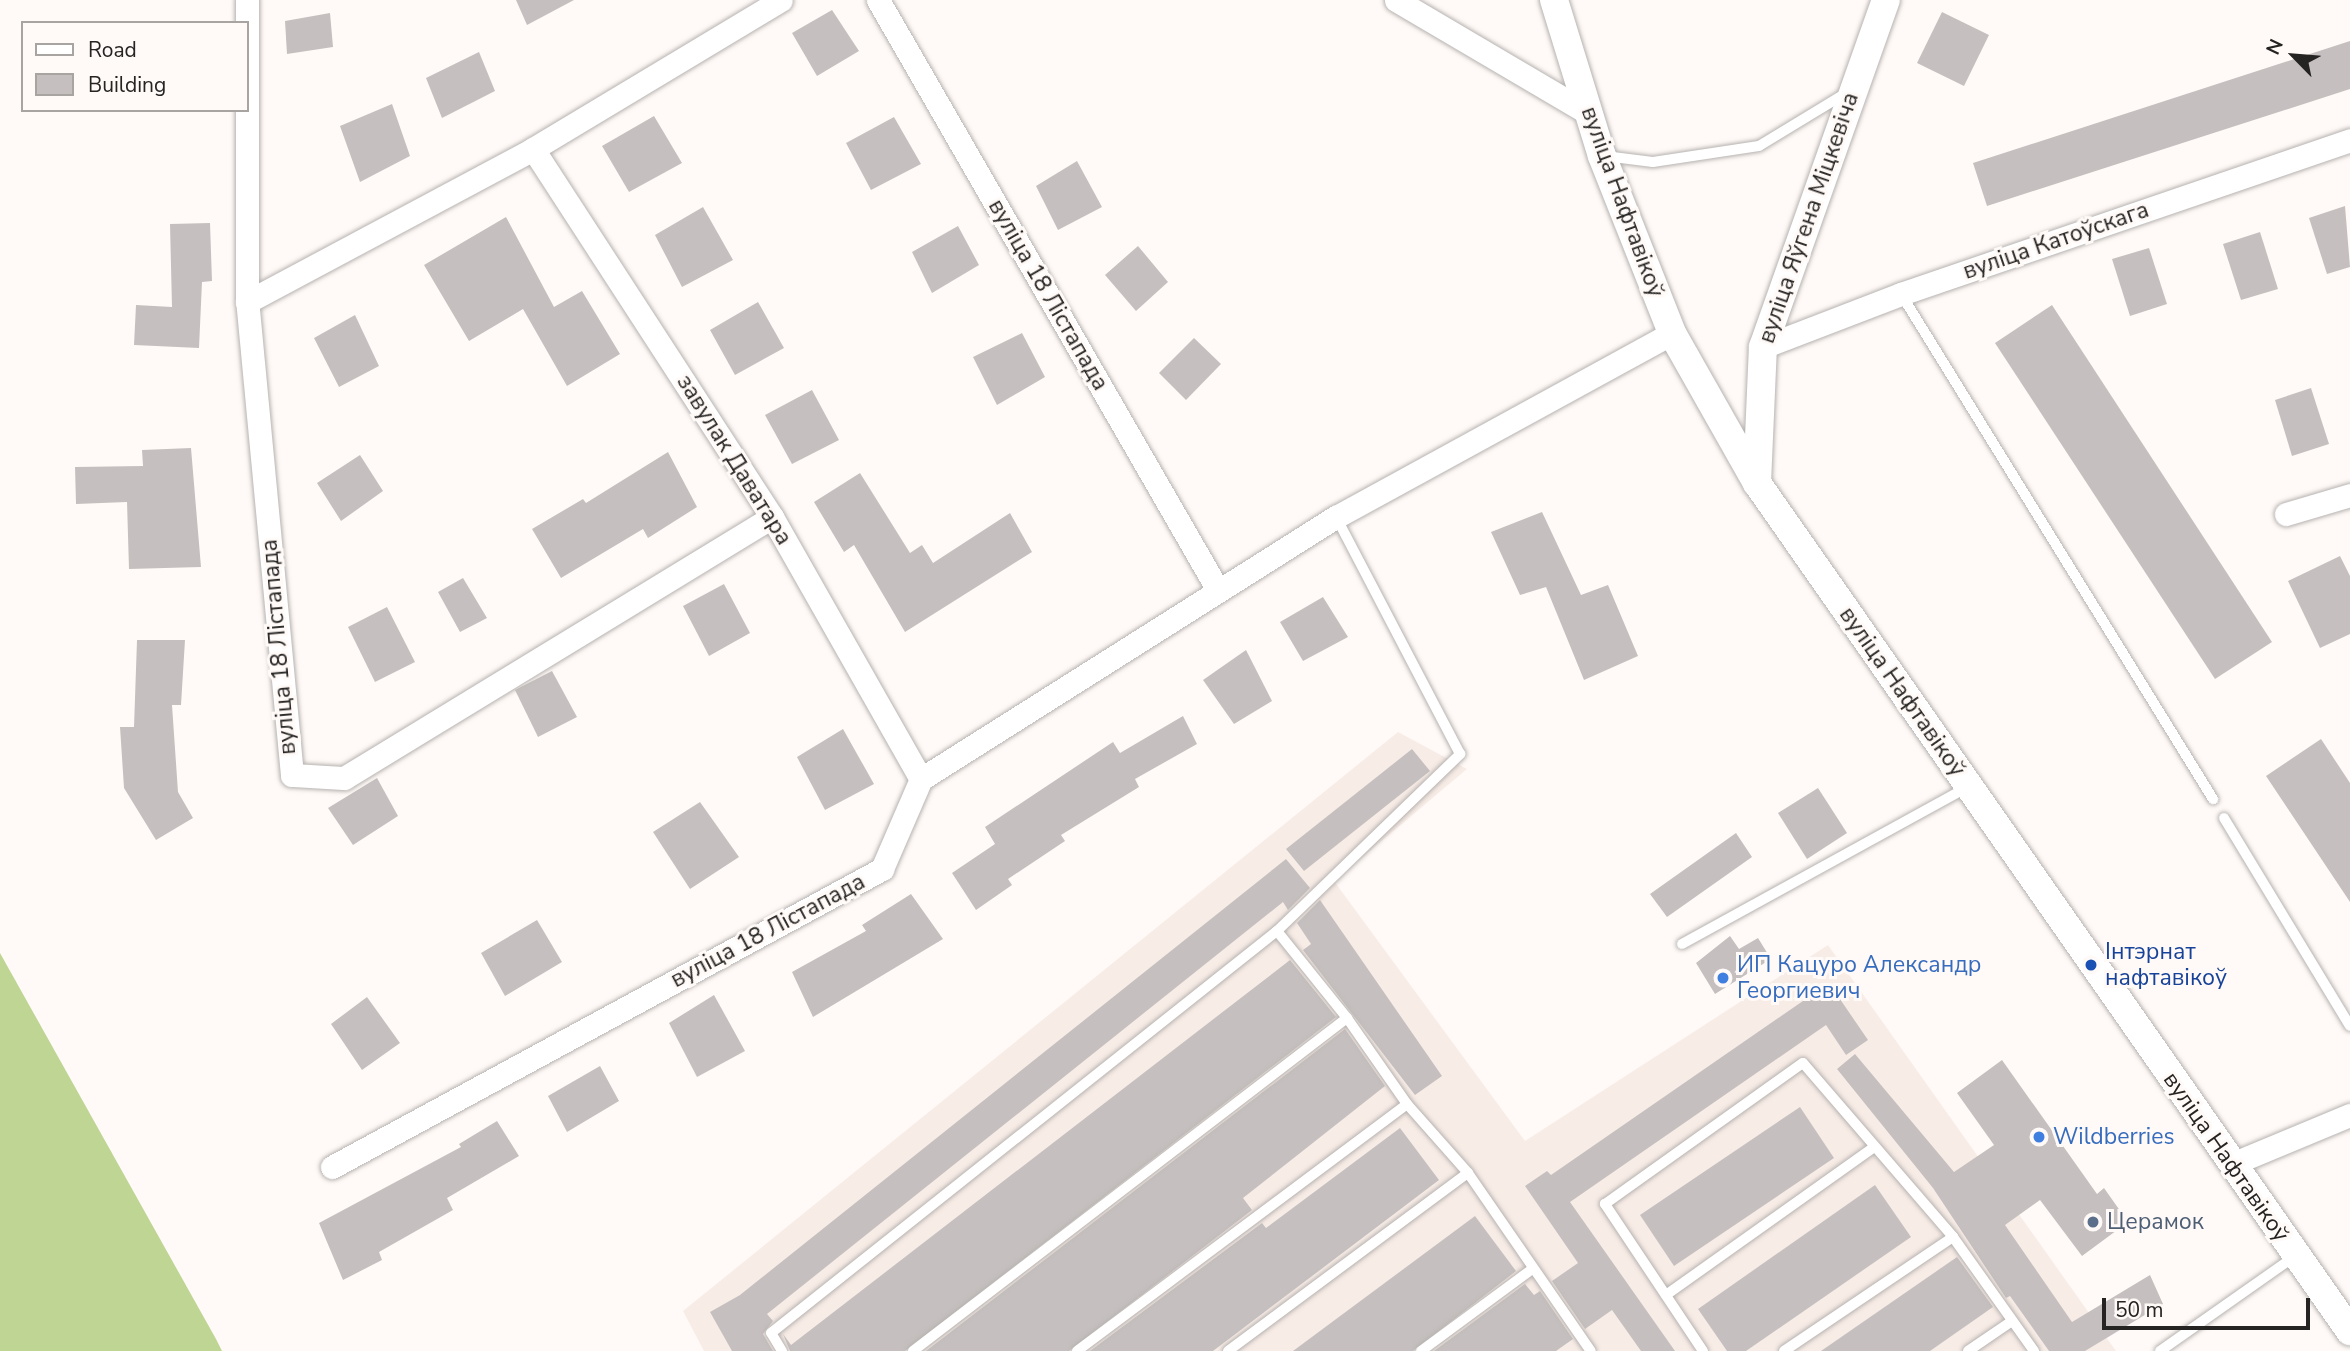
<!DOCTYPE html>
<html>
<head>
<meta charset="utf-8">
<style>
	body { margin:0 }
	#map { position:relative; width:2350px; height:1351px; overflow:hidden; background:#fffaf7; font-family:"Nunito Sans",sans-serif }
	div>[style] { position:absolute }
	[style*='--x'] { left:calc(var(--x)*1px); top:calc(var(--y)*1px); width:calc(var(--w)*1px); rotate:calc(var(--a)*1deg) }
	.built>* { inset:0; background:#f8ece6 }
	.forest>* { inset:0; background:#bed594 }
	.building>* { inset:0; background:#c5c0bf }
	.roads { filter:drop-shadow(0 0 2px #b6b2b0) drop-shadow(0 0 2px #b6b2b0) }
	.service>* { height:10px; margin:-5px; padding:0 5px; transform-origin:5px; border-radius:5px; background:#fff }
	.minor>* { height:23px; margin:-11.5px; padding:0 11.5px; transform-origin:11.5px; border-radius:11.5px; background:#fff }
	.tertiary>* { height:28px; margin:-14px; padding:0 14px; transform-origin:14px; border-radius:14px; background:#fff }
	.dots>* { width:19px; height:19px; translate:-50% -50%; box-sizing:border-box; border:4px solid #fffaf7; border-radius:50% }
	span { translate:-50% -50%; white-space:nowrap; text-align:center; line-height:1.15; -webkit-text-stroke:6px #fffaf7; paint-order:stroke }
	.street-label { font-size:23px; color:#252423 }
	.transit-label { font-size:23px; color:#164399 }
	.left { translate:0 -50%; text-align:left }
	.shop-label { font-size:23px; color:#366cbe }
	.service-label { font-size:23px; color:#4e5e75 }
	.legend { position:absolute; left:21px; top:21px; width:228px; height:91px; box-sizing:border-box; background:#fffaf7; border:2px solid #a8a4a2; margin:0; padding:9px 12px; list-style:none; font-size:21px; color:#252423 }
	.legend li { display:flex; align-items:center; gap:14px; height:35px }
	.legend b { width:35px; border:2px solid #a8a4a2 }
	.north { position:absolute; left:2259px; top:21px; width:70px; height:70px; -webkit-text-stroke:5px #fffaf7; paint-order:stroke; rotate:295deg; font-size:19px; font-weight:700; line-height:28px; text-align:center; color:#252423 }
	.north::after { content:''; display:block; margin:auto; width:24px; height:32px; background:#252423; clip-path:polygon(50% 0,100% 100%,50% 72%,0 100%) }
	.scale { position:absolute; left:2102px; top:1298px; width:208px; height:32px; box-sizing:border-box; border:4px solid #252423; border-top:0; padding-left:9px; font-size:21px; line-height:24px; white-space:nowrap; color:#252423; -webkit-text-stroke:5px #fffaf7; paint-order:stroke }
</style>
</head>
<body>
<div id="map">
	<div class="built">
		<div style="clip-path:polygon(1398px 732px,1467px 769px,1334px 881px,1525px 1141px,1828px 945px,2116px 1351px,704px 1351px,683px 1311px)"></div>
	</div>
	<div class="forest">
		<div style="clip-path:polygon(0 953px,216px 1339px,222px 1351px,0 1351px)"></div>
	</div>
	<div class="building">
		<div style="clip-path:polygon(516px 0,574px 0,527px 25px)"></div>
		<div style="clip-path:polygon(832px 10px,859px 51px,817px 76px,792px 33px)"></div>
		<div style="clip-path:polygon(1942px 12px,1989px 35px,1964px 86px,1917px 63px)"></div>
		<div style="clip-path:polygon(330px 13px,333px 47px,287px 54px,285px 21px)"></div>
		<div style="clip-path:polygon(2350px 41px,2350px 89px,1987px 206px,1973px 163px)"></div>
		<div style="clip-path:polygon(479px 52px,495px 91px,442px 118px,426px 78px)"></div>
		<div style="clip-path:polygon(392px 104px,410px 156px,360px 182px,340px 126px)"></div>
		<div style="clip-path:polygon(654px 116px,682px 163px,629px 192px,602px 146px)"></div>
		<div style="clip-path:polygon(894px 117px,921px 164px,871px 190px,846px 143px)"></div>
		<div style="clip-path:polygon(1077px 161px,1102px 207px,1058px 230px,1036px 186px)"></div>
		<div style="clip-path:polygon(2345px 206px,2350px 267px,2327px 274px,2309px 218px)"></div>
		<div style="clip-path:polygon(703px 207px,733px 260px,682px 287px,655px 235px)"></div>
		<div style="clip-path:polygon(506px 217px,554px 307px,582px 291px,620px 354px,567px 386px,523px 309px,469px 341px,424px 265px)"></div>
		<div style="clip-path:polygon(210px 223px,212px 281px,202px 282px,199px 348px,134px 345px,136px 305px,172px 307px,170px 224px)"></div>
		<div style="clip-path:polygon(958px 226px,979px 265px,932px 293px,912px 252px)"></div>
		<div style="clip-path:polygon(2260px 232px,2278px 289px,2241px 300px,2223px 244px)"></div>
		<div style="clip-path:polygon(1138px 246px,1168px 282px,1136px 311px,1105px 275px)"></div>
		<div style="clip-path:polygon(2149px 248px,2167px 304px,2130px 316px,2112px 259px)"></div>
		<div style="clip-path:polygon(758px 302px,784px 348px,735px 375px,710px 330px)"></div>
		<div style="clip-path:polygon(2052px 305px,2272px 642px,2215px 679px,1995px 343px)"></div>
		<div style="clip-path:polygon(355px 315px,379px 366px,339px 387px,314px 338px)"></div>
		<div style="clip-path:polygon(1022px 333px,1045px 377px,997px 405px,973px 357px)"></div>
		<div style="clip-path:polygon(1194px 338px,1221px 364px,1186px 400px,1159px 373px)"></div>
		<div style="clip-path:polygon(2311px 388px,2329px 444px,2292px 456px,2275px 400px)"></div>
		<div style="clip-path:polygon(812px 390px,839px 440px,792px 464px,765px 415px)"></div>
		<div style="clip-path:polygon(191px 448px,201px 567px,129px 569px,127px 502px,76px 504px,75px 467px,143px 466px,142px 450px)"></div>
		<div style="clip-path:polygon(668px 452px,697px 507px,648px 538px,643px 529px,561px 578px,532px 529px,583px 499px,586px 503px)"></div>
		<div style="clip-path:polygon(360px 455px,383px 491px,341px 521px,317px 483px)"></div>
		<div style="clip-path:polygon(860px 473px,910px 553px,922px 545px,933px 563px,1010px 513px,1032px 552px,905px 632px,854px 545px,844px 552px,814px 502px)"></div>
		<div style="clip-path:polygon(1542px 512px,1581px 595px,1608px 585px,1638px 656px,1584px 680px,1546px 587px,1520px 595px,1491px 532px)"></div>
		<div style="clip-path:polygon(2340px 556px,2350px 576px,2350px 634px,2320px 648px,2288px 581px)"></div>
		<div style="clip-path:polygon(463px 578px,487px 618px,460px 632px,438px 592px)"></div>
		<div style="clip-path:polygon(724px 584px,750px 633px,709px 656px,683px 606px)"></div>
		<div style="clip-path:polygon(1323px 597px,1348px 637px,1303px 661px,1280px 622px)"></div>
		<div style="clip-path:polygon(387px 607px,415px 662px,375px 682px,348px 627px)"></div>
		<div style="clip-path:polygon(137px 640px,185px 640px,181px 705px,172px 705px,178px 792px,193px 818px,156px 840px,124px 788px,120px 727px,134px 727px)"></div>
		<div style="clip-path:polygon(1246px 650px,1272px 701px,1234px 724px,1203px 680px)"></div>
		<div style="clip-path:polygon(552px 671px,577px 717px,538px 737px,515px 690px)"></div>
		<div style="clip-path:polygon(1183px 716px,1197px 744px,1135px 779px,1139px 787px,1061px 835px,1065px 841px,1008px 879px,1012px 885px,976px 910px,952px 873px,995px 844px,985px 827px,1113px 742px,1120px 753px)"></div>
		<div style="clip-path:polygon(843px 729px,874px 784px,825px 810px,797px 757px)"></div>
		<div style="clip-path:polygon(2321px 739px,2350px 783px,2350px 902px,2266px 776px)"></div>
		<div style="clip-path:polygon(1412px 749px,1430px 771px,1304px 871px,1286px 849px)"></div>
		<div style="clip-path:polygon(377px 778px,398px 816px,353px 845px,328px 808px)"></div>
		<div style="clip-path:polygon(1818px 788px,1847px 833px,1807px 859px,1778px 813px)"></div>
		<div style="clip-path:polygon(700px 802px,739px 857px,690px 889px,653px 832px)"></div>
		<div style="clip-path:polygon(1736px 833px,1752px 857px,1667px 917px,1650px 894px)"></div>
		<div style="clip-path:polygon(1286px 859px,1310px 888px,1288px 910px,1283px 902px,767px 1314px,773px 1321px,763px 1334px,773px 1351px,732px 1351px,710px 1312px,740px 1295px)"></div>
		<div style="clip-path:polygon(911px 894px,943px 939px,813px 1017px,792px 972px,866px 931px,862px 925px)"></div>
		<div style="clip-path:polygon(1320px 900px,1442px 1076px,1415px 1095px,1303px 950px,1311px 944px,1297px 923px)"></div>
		<div style="clip-path:polygon(537px 920px,562px 962px,505px 996px,481px 953px)"></div>
		<div style="clip-path:polygon(1730px 936px,1739px 949px,1758px 938px,1771px 959px,1715px 994px,1696px 963px)"></div>
		<div style="clip-path:polygon(1290px 960px,1336px 1017px,905px 1351px,790px 1351px,783px 1334px,791px 1345px)"></div>
		<div style="clip-path:polygon(1829px 983px,1868px 1040px,1846px 1055px,1826px 1025px,1570px 1202px,1675px 1351px,1641px 1351px,1612px 1310px,1585px 1329px,1552px 1281px,1578px 1263px,1525px 1186px,1547px 1171px,1551px 1175px)"></div>
		<div style="clip-path:polygon(714px 995px,745px 1051px,697px 1077px,669px 1023px)"></div>
		<div style="clip-path:polygon(367px 997px,400px 1043px,362px 1070px,331px 1024px)"></div>
		<div style="clip-path:polygon(1345px 1029px,1385px 1086px,1243px 1198px,1252px 1210px,1069px 1351px,926px 1351px)"></div>
		<div style="clip-path:polygon(1855px 1054px,1954px 1172px,1994px 1145px,1957px 1093px,2002px 1060px,2097px 1194px,2104px 1188px,2128px 1222px,2082px 1256px,2040px 1200px,2005px 1225px,2072px 1322px,2150px 1275px,2163px 1304px,2085px 1351px,2049px 1351px,2010px 1296px,2006px 1298px,1933px 1188px,1837px 1069px)"></div>
		<div style="clip-path:polygon(600px 1066px,619px 1101px,567px 1132px,548px 1096px)"></div>
		<div style="clip-path:polygon(1800px 1107px,1834px 1158px,1674px 1266px,1640px 1215px)"></div>
		<div style="clip-path:polygon(497px 1121px,519px 1156px,447px 1198px,453px 1210px,379px 1252px,382px 1260px,343px 1280px,319px 1223px,461px 1147px,459px 1144px)"></div>
		<div style="clip-path:polygon(1400px 1128px,1439px 1180px,1213px 1351px,1090px 1351px,1262px 1223px,1266px 1228px)"></div>
		<div style="clip-path:polygon(1875px 1185px,1911px 1237px,1746px 1351px,1727px 1351px,1698px 1309px)"></div>
		<div style="clip-path:polygon(1475px 1216px,1516px 1271px,1413px 1351px,1293px 1351px)"></div>
		<div style="clip-path:polygon(1957px 1257px,1993px 1307px,1930px 1351px,1821px 1351px)"></div>
		<div style="clip-path:polygon(1525px 1284px,1534px 1295px,1540px 1291px,1573px 1339px,1556px 1351px,1434px 1351px)"></div>
	</div>
	<div class="roads">
		<div class="service">
			<div style="--x:1605;--y:156;--w:48;--a:7.1"></div>
			<div style="--x:1653;--y:162;--w:107;--a:-8.6"></div>
			<div style="--x:1759;--y:146;--w:102;--a:-31.3"></div>
			<div style="--x:1901;--y:294;--w:594;--a:58.29"></div>
			<div style="--x:2224;--y:818;--w:243;--a:58.8"></div>
			<div style="--x:1277;--y:931;--w:255;--a:-44"></div>
			<div style="--x:1460;--y:754;--w:267;--a:-117.6"></div>
			<div style="--x:1682;--y:944;--w:326;--a:-28.8"></div>
			<div style="--x:1666;--y:1295;--w:255;--a:-35.4"></div>
			<div style="--x:782;--y:1351;--w:21;--a:-121"></div>
			<div style="--x:771;--y:1333;--w:646;--a:-38.47"></div>
			<div style="--x:1277;--y:931;--w:112;--a:51.2"></div>
			<div style="--x:1347;--y:1018;--w:105;--a:55.1"></div>
			<div style="--x:1407;--y:1104;--w:92;--a:48.5"></div>
			<div style="--x:1468;--y:1173;--w:216;--a:55.4"></div>
			<div style="--x:913;--y:1351;--w:547;--a:-37.5"></div>
			<div style="--x:1077;--y:1351;--w:412;--a:-36.8"></div>
			<div style="--x:1228;--y:1351;--w:299;--a:-36.6"></div>
			<div style="--x:1421;--y:1351;--w:137;--a:-36.4"></div>
			<div style="--x:1703;--y:1351;--w:177;--a:-123.7"></div>
			<div style="--x:1605;--y:1204;--w:243;--a:-35.5"></div>
			<div style="--x:1803;--y:1063;--w:230;--a:49.2"></div>
			<div style="--x:1953;--y:1237;--w:140;--a:54.6"></div>
			<div style="--x:1784;--y:1351;--w:204;--a:-34"></div>
			<div style="--x:1968;--y:1351;--w:53;--a:-34.3"></div>
			<div style="--x:2160;--y:1351;--w:165;--a:-35.1"></div>
		</div>
		<div class="minor">
			<div style="--x:878;--y:0;--w:681;--a:60.05"></div>
			<div style="--x:1396;--y:0;--w:223;--a:30.5"></div>
			<div style="--x:533;--y:149;--w:439;--a:57"></div>
			<div style="--x:772;--y:517;--w:301;--a:60.4"></div>
			<div style="--x:247;--y:302;--w:302;--a:-90"></div>
			<div style="--x:1763;--y:347;--w:148;--a:-21"></div>
			<div style="--x:1901;--y:294;--w:475;--a:-18.9"></div>
			<div style="--x:2286;--y:514;--w:67;--a:-16.5"></div>
			<div style="--x:772;--y:517;--w:501;--a:148.62"></div>
			<div style="--x:344;--y:778;--w:52;--a:-176.7"></div>
			<div style="--x:292;--y:775;--w:475;--a:-95.4"></div>
			<div style="--x:247;--y:302;--w:324;--a:-28.1"></div>
			<div style="--x:533;--y:149;--w:289;--a:-31"></div>
			<div style="--x:2232;--y:1164;--w:128;--a:-22.6"></div>
			<div style="--x:332;--y:1167;--w:626;--a:-28.45"></div>
			<div style="--x:882;--y:869;--w:98;--a:-66.6"></div>
			<div style="--x:921;--y:779;--w:491;--a:-32.3"></div>
			<div style="--x:1336;--y:517;--w:383;--a:-28.7"></div>
		</div>
		<div class="tertiary">
			<div style="--x:1554;--y:0;--w:163;--a:72.9"></div>
			<div style="--x:1602;--y:156;--w:190;--a:68.4"></div>
			<div style="--x:1672;--y:333;--w:172;--a:60.5"></div>
			<div style="--x:1757;--y:483;--w:1035;--a:55.04"></div>
			<div style="--x:1757;--y:483;--w:136;--a:-87.5"></div>
			<div style="--x:1763;--y:347;--w:368;--a:-70.5"></div>
		</div>
	</div>
	<div class="dots">
		<div style="left:2091px;top:965px;background:#1a4fb4"></div>
		<div style="left:1723px;top:978px;background:#3f7fe0"></div>
		<div style="left:2039px;top:1137px;background:#3f7fe0"></div>
		<div style="left:2093px;top:1222px;background:#5c6f8a"></div>
	</div>
	<div class="street-label">
		<span style="left:1622px;top:202px;rotate:70deg">вуліца Нафтавікоў</span>
		<span style="left:1809px;top:218px;rotate:-71deg">вуліца Яўгена Міцкевіча</span>
		<span style="left:2056px;top:241px;rotate:-19deg">вуліца Катоўскага</span>
		<span style="left:1048px;top:295px;rotate:60deg">вуліца 18 Лістапада</span>
		<span style="left:734px;top:460px;rotate:58deg">завулак Даватара</span>
		<span style="left:279px;top:647px;rotate:-95deg">вуліца 18 Лістапада</span>
		<span style="left:1902px;top:692px;rotate:55deg">вуліца Нафтавікоў</span>
		<span style="left:768px;top:931px;rotate:-28deg">вуліца 18 Лістапада</span>
		<span style="left:2226px;top:1157px;rotate:55deg">вуліца Нафтавікоў</span>
	</div>
	<div class="transit-label">
		<span class="left" style="left:2105px;top:965px">Інтэрнат<br>нафтавікоў</span>
	</div>
	<div class="shop-label">
		<span class="left" style="left:1737px;top:978px">ИП Кацуро Александр<br>Георгиевич</span>
		<span class="left" style="left:2053px;top:1137px">Wildberries</span>
	</div>
	<div class="service-label">
		<span class="left" style="left:2107px;top:1222px">Церамок</span>
	</div>
	<ul class="legend">
	<li><b style="height:9px;background:#fff"></b>Road</li>
	<li><b style="height:19px;background:#c5c0bf"></b>Building</li>
	</ul>
	<div class="north">N</div>
	<div class="scale">50 m</div>
</div>
</body>
</html>
